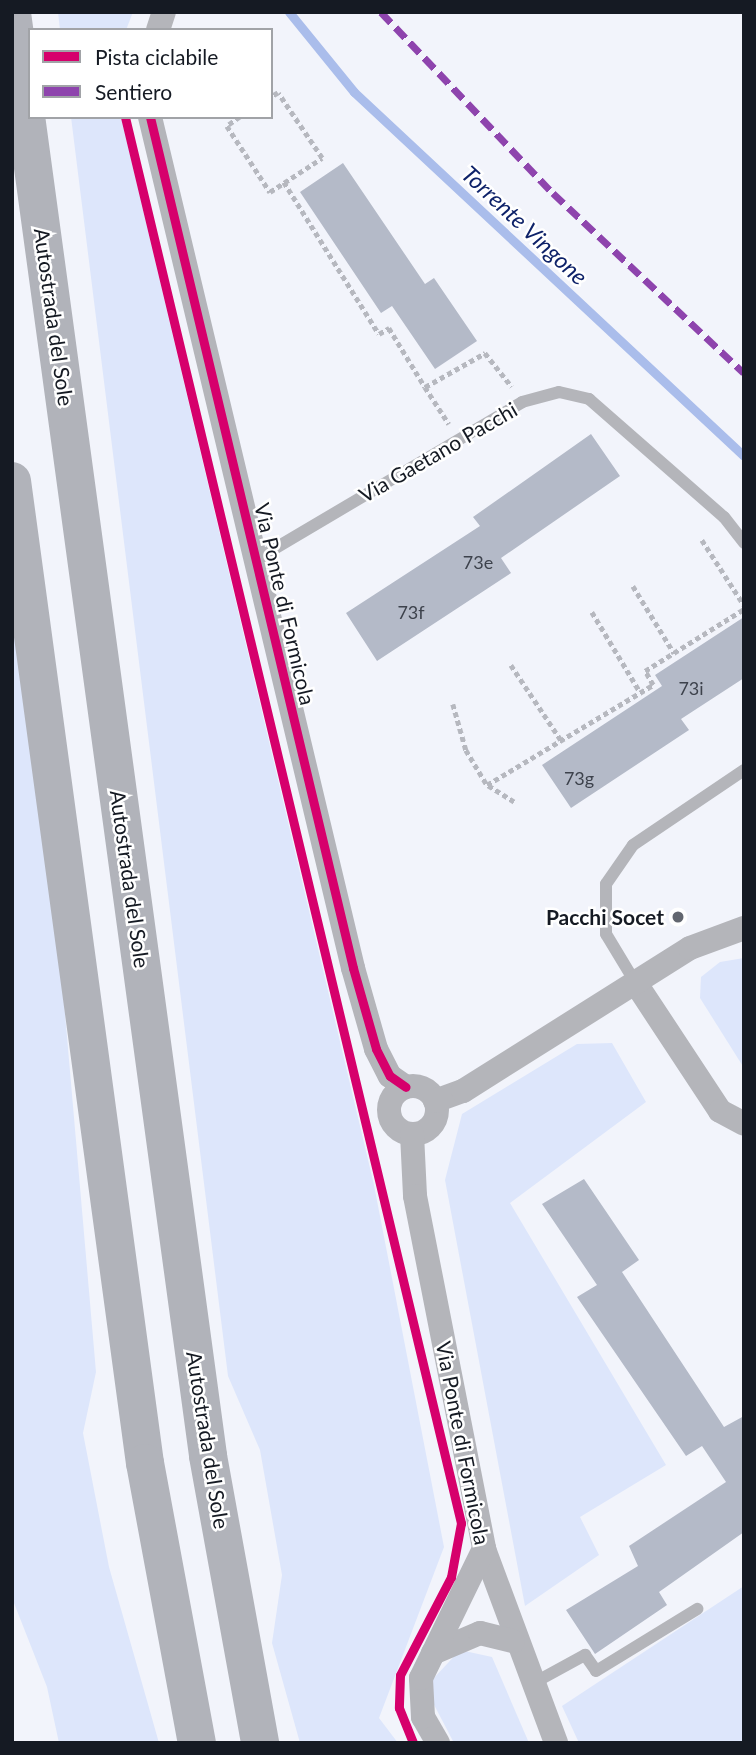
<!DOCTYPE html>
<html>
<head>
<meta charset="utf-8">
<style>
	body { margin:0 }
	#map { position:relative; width:756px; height:1755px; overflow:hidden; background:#f2f4fb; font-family:Lato,sans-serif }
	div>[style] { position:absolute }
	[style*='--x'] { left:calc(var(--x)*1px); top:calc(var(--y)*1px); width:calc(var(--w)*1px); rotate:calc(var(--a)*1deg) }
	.green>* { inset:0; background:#dde6fb }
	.stream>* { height:9px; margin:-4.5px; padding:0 4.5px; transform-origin:4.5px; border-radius:4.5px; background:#aabdeb }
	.building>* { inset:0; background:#b4bac8 }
	.path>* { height:4.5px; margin-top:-2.25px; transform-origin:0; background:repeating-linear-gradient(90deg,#b6b8bf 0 5px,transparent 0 8.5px) }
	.lane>* { height:12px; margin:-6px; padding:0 6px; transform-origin:6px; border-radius:6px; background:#b4b5ba }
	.street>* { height:24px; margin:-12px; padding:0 12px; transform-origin:12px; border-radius:12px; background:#b4b5ba }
	.street>.ring { margin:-12px; padding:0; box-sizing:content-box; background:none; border:24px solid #b4b5ba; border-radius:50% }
	.highway>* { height:38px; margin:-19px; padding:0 19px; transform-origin:19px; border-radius:19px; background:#b1b3ba }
	.quiet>* { height:7px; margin-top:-3.5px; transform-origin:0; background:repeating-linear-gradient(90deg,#8e44ad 0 14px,transparent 0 21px) }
	.cycleway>* { height:9px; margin:-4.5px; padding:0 4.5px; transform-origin:4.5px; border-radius:4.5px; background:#d6006c }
	.dots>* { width:19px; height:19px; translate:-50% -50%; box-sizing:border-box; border:4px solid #fff; border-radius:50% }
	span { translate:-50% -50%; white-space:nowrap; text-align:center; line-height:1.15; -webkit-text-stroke:5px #fff; paint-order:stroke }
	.number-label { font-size:18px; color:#3d424c }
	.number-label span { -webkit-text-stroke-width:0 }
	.street-label { font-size:21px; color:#151a23 }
	.poi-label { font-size:21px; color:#151a23; font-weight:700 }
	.right { translate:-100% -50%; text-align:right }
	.water-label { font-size:23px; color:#0e2269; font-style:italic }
	.frame { position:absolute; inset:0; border:14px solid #151a23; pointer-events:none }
	.legend { position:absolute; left:28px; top:28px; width:245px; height:91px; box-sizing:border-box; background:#fff; border:2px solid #a1a3a7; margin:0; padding:9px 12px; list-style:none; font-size:21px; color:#151a23 }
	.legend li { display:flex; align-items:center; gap:14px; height:35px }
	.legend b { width:35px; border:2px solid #a1a3a7 }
</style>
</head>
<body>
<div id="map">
	<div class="green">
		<div style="clip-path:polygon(58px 12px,133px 12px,126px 30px,60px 30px)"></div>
		<div style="clip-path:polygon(71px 117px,121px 117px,374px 1185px,444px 1547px,379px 1718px,398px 1743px,300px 1743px,272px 1643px,282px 1575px,260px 1450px,228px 1376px)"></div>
		<div style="clip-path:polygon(12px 481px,32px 632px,96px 1372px,83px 1433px,109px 1567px,159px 1743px,59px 1743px,47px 1687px,12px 1598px)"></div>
		<div style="clip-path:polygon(744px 958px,744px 1068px,700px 998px,701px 977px,720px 962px)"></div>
		<div style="clip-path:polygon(612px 1043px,646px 1102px,510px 1203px,666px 1465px,580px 1517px,599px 1555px,525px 1606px,445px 1180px,462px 1114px,577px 1044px)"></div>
		<div style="clip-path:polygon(744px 1586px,744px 1742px,579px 1743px,562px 1706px)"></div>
		<div style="clip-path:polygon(460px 1650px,492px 1657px,529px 1743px,454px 1743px,431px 1699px,433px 1679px)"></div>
	</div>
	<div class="stream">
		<div style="--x:289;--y:12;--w:103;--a:50.9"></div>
		<div style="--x:354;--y:92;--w:533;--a:43.03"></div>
	</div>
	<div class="building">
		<div style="clip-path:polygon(343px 163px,425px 284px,434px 278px,477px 341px,435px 369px,392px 306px,381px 313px,300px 192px)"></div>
		<div style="clip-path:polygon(591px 434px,620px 476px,501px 558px,511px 573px,377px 661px,346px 613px,480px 526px,473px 517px)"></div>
		<div style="clip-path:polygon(744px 617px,744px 678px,681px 719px,689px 730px,571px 808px,542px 765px,662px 686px,655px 675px)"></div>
		<div style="clip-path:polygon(584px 1179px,639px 1260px,622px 1272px,724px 1427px,744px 1416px,744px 1532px,659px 1592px,667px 1605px,595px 1654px,566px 1610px,638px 1566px,629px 1546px,726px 1482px,702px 1446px,686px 1456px,577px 1297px,597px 1285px,542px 1204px)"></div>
	</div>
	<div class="path">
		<div style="--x:240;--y:117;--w:16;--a:145"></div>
		<div style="--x:227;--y:126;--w:79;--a:56.9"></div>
		<div style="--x:270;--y:192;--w:62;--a:-33.2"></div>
		<div style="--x:322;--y:158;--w:78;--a:-124.1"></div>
		<div style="--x:278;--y:93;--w:8;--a:150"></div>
		<div style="--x:284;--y:182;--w:179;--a:58"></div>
		<div style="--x:379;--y:334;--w:12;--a:-31"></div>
		<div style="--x:389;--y:328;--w:69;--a:58.6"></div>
		<div style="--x:425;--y:387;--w:69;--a:-29.5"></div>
		<div style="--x:485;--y:353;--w:43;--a:51.5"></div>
		<div style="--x:425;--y:387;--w:44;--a:57"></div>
		<div style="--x:702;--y:540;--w:77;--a:57.1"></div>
		<div style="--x:633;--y:586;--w:79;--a:58.5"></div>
		<div style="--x:592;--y:612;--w:93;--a:59"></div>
		<div style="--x:511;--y:665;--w:90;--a:56.3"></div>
		<div style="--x:453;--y:704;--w:48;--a:74.2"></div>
		<div style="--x:466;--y:750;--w:41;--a:59"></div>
		<div style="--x:514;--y:802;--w:32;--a:-148"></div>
		<div style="--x:487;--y:785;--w:194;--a:-31.1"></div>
		<div style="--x:653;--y:685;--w:16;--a:-120"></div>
		<div style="--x:645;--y:671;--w:117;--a:-32.1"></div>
	</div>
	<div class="lane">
		<div style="--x:257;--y:559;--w:308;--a:-30.6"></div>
		<div style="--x:522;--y:402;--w:38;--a:-15"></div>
		<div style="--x:559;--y:392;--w:31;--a:13"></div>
		<div style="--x:589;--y:399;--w:179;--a:41.2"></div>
		<div style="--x:724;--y:517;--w:33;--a:52"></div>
		<div style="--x:635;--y:982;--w:56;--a:-121.1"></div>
		<div style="--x:606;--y:934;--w:50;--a:-90"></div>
		<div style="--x:606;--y:884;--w:47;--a:-55.3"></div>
		<div style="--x:633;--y:845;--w:134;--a:-34"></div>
		<div style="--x:530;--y:1685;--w:63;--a:-28.6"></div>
		<div style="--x:585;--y:1655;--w:19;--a:55"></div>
		<div style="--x:596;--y:1671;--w:119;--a:-31.5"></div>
	</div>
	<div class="street">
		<div style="--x:158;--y:30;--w:19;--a:-72"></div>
		<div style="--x:150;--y:117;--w:875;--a:76.58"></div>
		<div style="--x:353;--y:968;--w:84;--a:74.1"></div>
		<div style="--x:376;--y:1049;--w:30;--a:63"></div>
		<div style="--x:390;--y:1076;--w:19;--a:35"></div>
		<div style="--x:635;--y:982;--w:154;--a:56.6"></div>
		<div style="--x:720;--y:1111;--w:27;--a:28"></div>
		<div class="ring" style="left:389px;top:1086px;width:24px;height:24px"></div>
		<div style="--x:435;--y:1101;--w:30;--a:-20"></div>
		<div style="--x:463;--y:1091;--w:268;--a:-32.2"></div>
		<div style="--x:690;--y:948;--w:58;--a:-20.3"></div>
		<div style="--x:412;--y:1134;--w:62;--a:87.2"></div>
		<div style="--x:415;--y:1196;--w:360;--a:78.9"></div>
		<div style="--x:484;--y:1549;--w:207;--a:69.6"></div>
		<div style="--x:433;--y:1653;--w:51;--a:-23.1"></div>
		<div style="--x:480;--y:1633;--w:34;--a:14"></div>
		<div style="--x:438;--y:1743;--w:30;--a:-120"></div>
		<div style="--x:423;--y:1717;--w:39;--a:-93"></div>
		<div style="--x:421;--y:1678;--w:144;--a:-64"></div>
	</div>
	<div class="highway">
		<div style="--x:12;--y:13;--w:1456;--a:82.26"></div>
		<div style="--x:208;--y:1456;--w:292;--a:79.7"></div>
		<div style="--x:12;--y:481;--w:991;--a:82.29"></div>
		<div style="--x:145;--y:1463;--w:285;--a:79.5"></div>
	</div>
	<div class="quiet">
		<div style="--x:381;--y:12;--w:250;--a:46.5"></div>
		<div style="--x:553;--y:193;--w:262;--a:43.3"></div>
	</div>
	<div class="cycleway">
		<div style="--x:125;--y:117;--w:1446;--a:76.56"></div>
		<div style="--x:461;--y:1523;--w:55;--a:100.5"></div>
		<div style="--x:451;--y:1577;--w:110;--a:117.5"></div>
		<div style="--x:400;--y:1675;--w:33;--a:92"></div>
		<div style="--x:399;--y:1708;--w:38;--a:68"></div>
		<div style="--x:150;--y:117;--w:875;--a:76.58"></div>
		<div style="--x:353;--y:968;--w:84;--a:74.1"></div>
		<div style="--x:376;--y:1049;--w:30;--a:63"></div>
		<div style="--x:390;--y:1076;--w:19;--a:35"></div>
	</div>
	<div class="dots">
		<div style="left:678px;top:917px;background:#62666f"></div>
	</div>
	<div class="number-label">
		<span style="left:478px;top:562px">73e</span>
		<span style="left:411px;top:612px">73f</span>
		<span style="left:691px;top:688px">73i</span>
		<span style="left:579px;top:778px">73g</span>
	</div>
	<div class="street-label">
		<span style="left:54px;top:317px;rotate:82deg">Autostrada del Sole</span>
		<span style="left:438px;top:452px;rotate:-30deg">Via Gaetano Pacchi</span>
		<span style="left:285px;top:604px;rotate:77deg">Via Ponte di Formicola</span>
		<span style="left:130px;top:879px;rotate:82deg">Autostrada del Sole</span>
		<span style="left:208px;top:1440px;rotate:81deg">Autostrada del Sole</span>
		<span style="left:463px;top:1443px;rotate:79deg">Via Ponte di Formicola</span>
	</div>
	<div class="poi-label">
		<span class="right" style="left:664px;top:917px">Pacchi Socet</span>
	</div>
	<div class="water-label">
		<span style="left:525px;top:225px;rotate:43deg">Torrente Vingone</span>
	</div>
	<div class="frame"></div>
	<ul class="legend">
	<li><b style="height:9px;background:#d6006c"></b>Pista ciclabile</li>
	<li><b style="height:9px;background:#8e44ad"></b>Sentiero</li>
	</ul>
</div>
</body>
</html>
